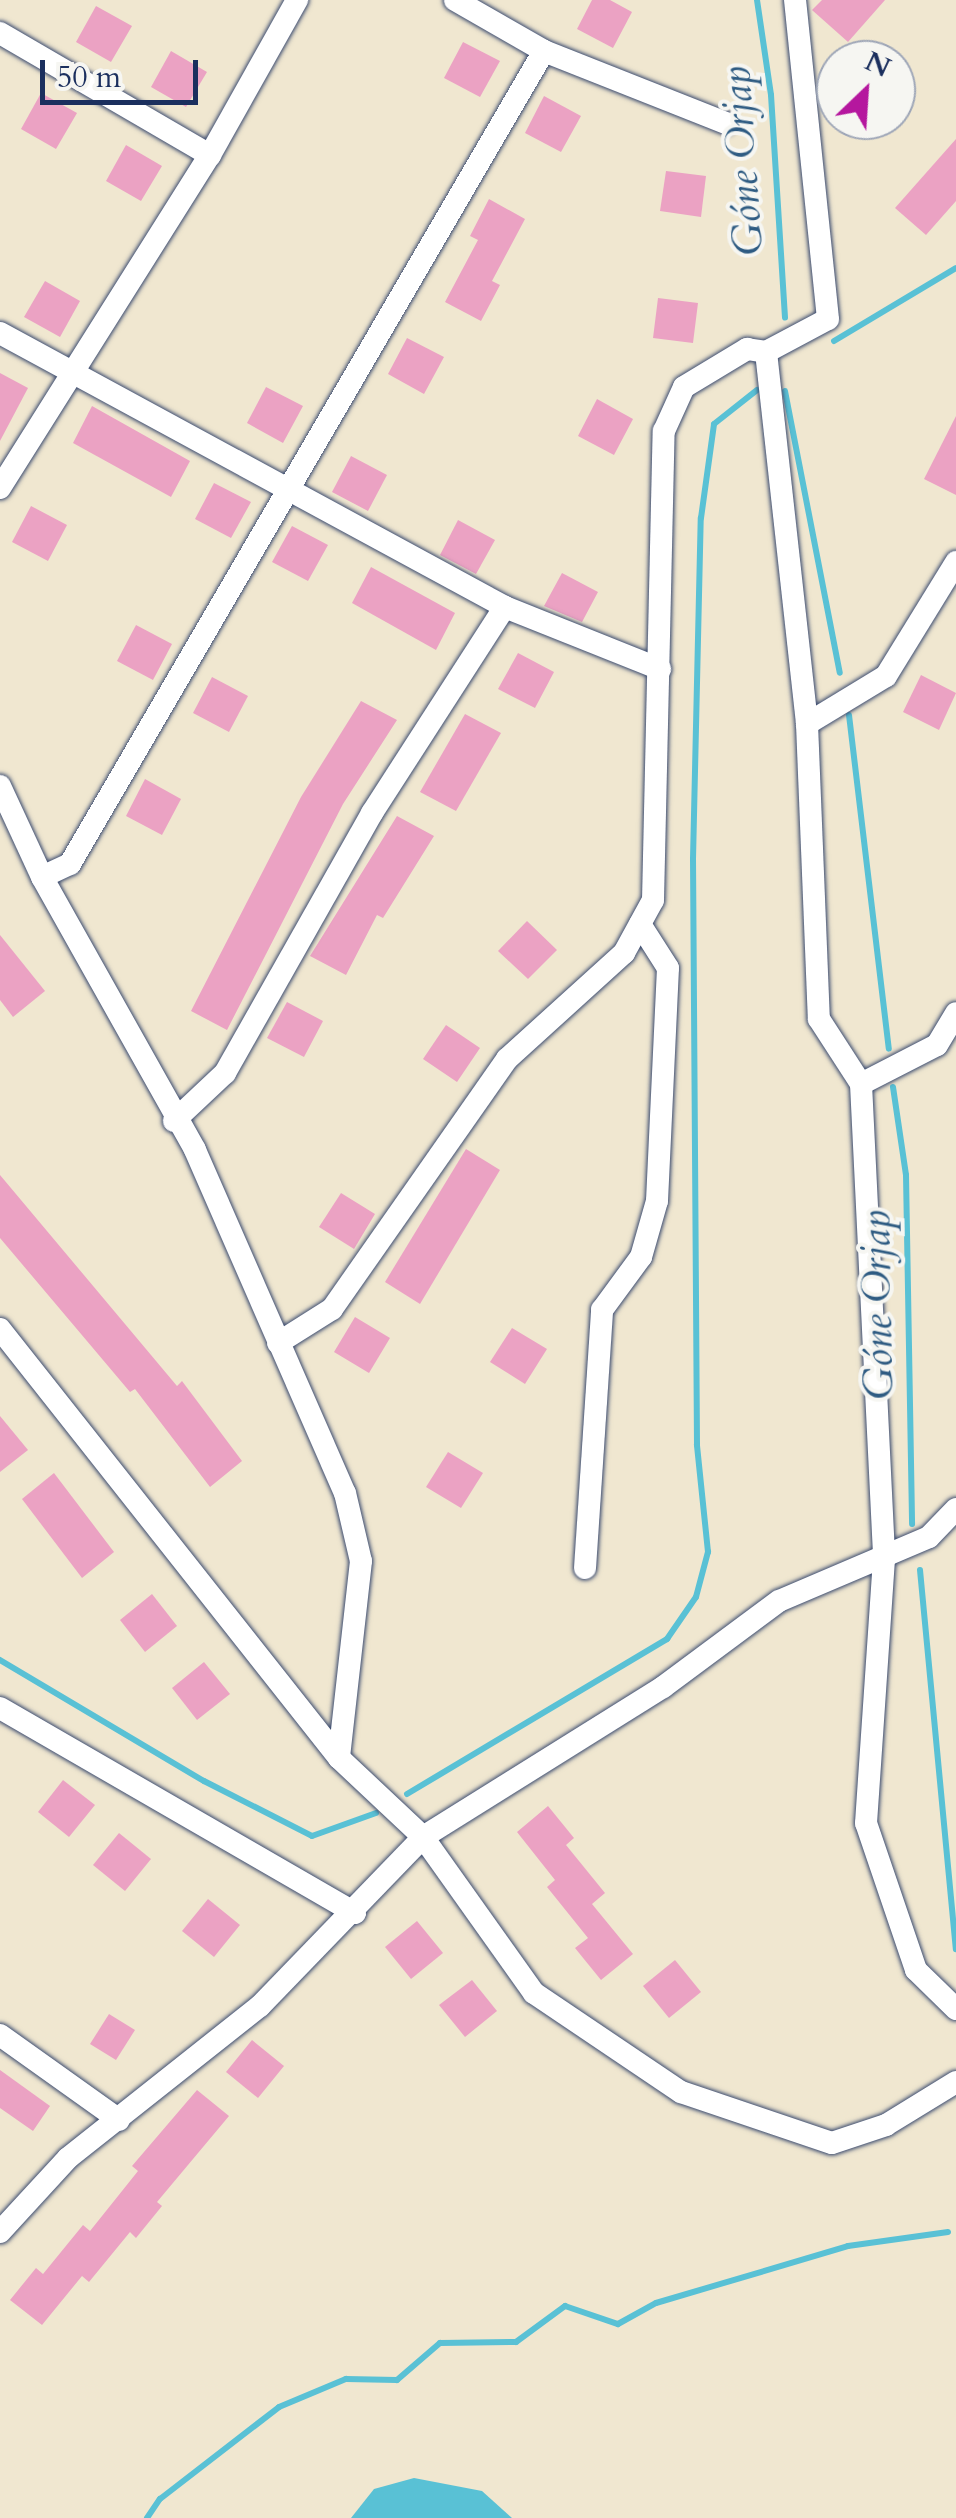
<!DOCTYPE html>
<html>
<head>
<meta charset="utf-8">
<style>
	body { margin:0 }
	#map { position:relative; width:956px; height:2518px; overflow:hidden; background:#f0e7d0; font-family:Cardo,serif }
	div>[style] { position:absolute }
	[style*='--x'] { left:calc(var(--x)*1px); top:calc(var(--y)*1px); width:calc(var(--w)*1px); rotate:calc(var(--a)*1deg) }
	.water>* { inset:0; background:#59c1d5 }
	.stream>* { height:6px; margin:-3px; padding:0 3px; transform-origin:3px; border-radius:3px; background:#59c1d5 }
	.building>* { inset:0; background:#eba2c3 }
	.roads { filter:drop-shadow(0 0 2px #3b4b6f) drop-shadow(0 0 2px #3b4b6f) }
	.minor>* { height:22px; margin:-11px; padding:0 11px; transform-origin:11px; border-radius:11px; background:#fff }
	span { translate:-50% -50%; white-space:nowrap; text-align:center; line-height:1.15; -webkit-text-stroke:8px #f6f6f2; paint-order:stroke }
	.water-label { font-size:40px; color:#2e5b82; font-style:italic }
	.north { position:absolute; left:816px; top:40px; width:100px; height:100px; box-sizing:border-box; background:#f6f6f2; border:2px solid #9ea6b7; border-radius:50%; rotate:25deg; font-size:28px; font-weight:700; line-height:40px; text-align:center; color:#1b2f5e }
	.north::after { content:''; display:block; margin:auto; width:35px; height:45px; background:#b5179e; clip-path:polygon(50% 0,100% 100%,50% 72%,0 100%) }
	.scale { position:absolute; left:40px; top:60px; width:158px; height:45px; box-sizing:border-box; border:5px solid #1b2f5e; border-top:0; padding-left:12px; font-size:30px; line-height:35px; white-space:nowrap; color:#1b2f5e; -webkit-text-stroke:8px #f6f6f2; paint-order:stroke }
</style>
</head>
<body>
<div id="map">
	<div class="water">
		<div style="clip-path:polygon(414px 2478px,482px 2491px,512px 2518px,351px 2518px,374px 2489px)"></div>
	</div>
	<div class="stream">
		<div style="--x:757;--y:0;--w:96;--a:81.6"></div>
		<div style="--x:771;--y:95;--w:223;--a:86.4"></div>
		<div style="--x:834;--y:341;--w:142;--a:-30.9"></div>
		<div style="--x:785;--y:391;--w:287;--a:79"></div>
		<div style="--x:849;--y:715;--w:336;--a:83.2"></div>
		<div style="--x:893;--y:1087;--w:89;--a:81.6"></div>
		<div style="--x:906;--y:1175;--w:349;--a:89"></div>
		<div style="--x:920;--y:1570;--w:381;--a:84.6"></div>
		<div style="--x:0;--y:1660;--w:237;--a:30.7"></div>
		<div style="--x:204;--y:1781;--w:121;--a:27"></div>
		<div style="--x:312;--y:1836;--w:68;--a:-19.8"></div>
		<div style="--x:407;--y:1794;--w:303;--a:-30.8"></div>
		<div style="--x:667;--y:1639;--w:51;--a:-55.4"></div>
		<div style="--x:696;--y:1597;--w:47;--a:-75.1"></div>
		<div style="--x:708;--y:1552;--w:108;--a:-95.9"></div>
		<div style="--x:697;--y:1445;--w:586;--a:-90.39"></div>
		<div style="--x:693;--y:859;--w:341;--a:-88.7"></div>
		<div style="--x:701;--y:518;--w:95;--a:-82.1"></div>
		<div style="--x:714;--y:424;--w:55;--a:-38.3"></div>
		<div style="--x:147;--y:2518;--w:23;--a:-56"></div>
		<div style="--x:160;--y:2499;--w:150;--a:-37.7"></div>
		<div style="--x:279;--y:2407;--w:73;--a:-22.7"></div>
		<div style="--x:346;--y:2379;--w:51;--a:1.1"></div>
		<div style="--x:397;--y:2380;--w:57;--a:-40.7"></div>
		<div style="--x:440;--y:2343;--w:76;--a:-0.8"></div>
		<div style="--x:516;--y:2342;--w:61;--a:-36.3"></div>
		<div style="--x:565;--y:2306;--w:56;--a:18.8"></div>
		<div style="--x:618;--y:2324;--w:43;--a:-28.9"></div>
		<div style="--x:656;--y:2303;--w:200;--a:-16.5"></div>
		<div style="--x:848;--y:2246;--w:101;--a:-8"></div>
	</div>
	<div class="building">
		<div style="clip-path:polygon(592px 0,610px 0,632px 12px,613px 48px,577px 29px)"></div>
		<div style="clip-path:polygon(822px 0,885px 0,848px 42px,812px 10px)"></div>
		<div style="clip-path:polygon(96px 6px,132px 26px,111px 62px,76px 42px)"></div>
		<div style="clip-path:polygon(463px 42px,500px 61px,480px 97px,444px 78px)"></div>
		<div style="clip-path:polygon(171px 51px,207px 72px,186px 107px,151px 87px)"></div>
		<div style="clip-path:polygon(41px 93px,77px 113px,56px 149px,21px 129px)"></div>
		<div style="clip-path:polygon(544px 96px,581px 116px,561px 152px,525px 133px)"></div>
		<div style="clip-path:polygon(956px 139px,956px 201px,926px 235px,895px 208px)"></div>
		<div style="clip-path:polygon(126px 145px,162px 166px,141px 201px,106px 181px)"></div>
		<div style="clip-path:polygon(666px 171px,706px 176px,701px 217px,660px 211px)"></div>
		<div style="clip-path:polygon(489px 199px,525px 219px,492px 281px,500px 285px,481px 321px,445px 302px,478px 240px,470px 236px)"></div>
		<div style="clip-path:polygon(45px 281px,80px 301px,60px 337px,24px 317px)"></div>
		<div style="clip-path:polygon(658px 298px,698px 303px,693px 343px,653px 338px)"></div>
		<div style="clip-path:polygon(407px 338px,444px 357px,424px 394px,388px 374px)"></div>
		<div style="clip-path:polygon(0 373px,28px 388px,0 441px)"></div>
		<div style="clip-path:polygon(266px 387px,303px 406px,283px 443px,247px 423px)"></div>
		<div style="clip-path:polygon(597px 399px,633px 419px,614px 455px,578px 436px)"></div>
		<div style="clip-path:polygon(92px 406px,190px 461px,171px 497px,73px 443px)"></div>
		<div style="clip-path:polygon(956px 416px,956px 495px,924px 479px)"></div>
		<div style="clip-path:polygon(351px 456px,387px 475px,368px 511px,332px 492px)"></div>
		<div style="clip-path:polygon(214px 483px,251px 502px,231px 538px,195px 519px)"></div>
		<div style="clip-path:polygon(31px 506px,67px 525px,48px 561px,12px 542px)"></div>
		<div style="clip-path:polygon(458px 520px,495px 540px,476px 574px,440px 555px)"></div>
		<div style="clip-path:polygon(292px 526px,328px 545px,308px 581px,272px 562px)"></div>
		<div style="clip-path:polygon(371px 567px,455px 613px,436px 650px,352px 603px)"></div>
		<div style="clip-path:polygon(562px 573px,598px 592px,582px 622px,544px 606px)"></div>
		<div style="clip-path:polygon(136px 625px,172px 644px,153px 680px,117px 661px)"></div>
		<div style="clip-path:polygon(518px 653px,554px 672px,535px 708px,498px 689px)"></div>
		<div style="clip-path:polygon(921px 675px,956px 693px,939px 730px,903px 712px)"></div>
		<div style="clip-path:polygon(212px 677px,248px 696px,229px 732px,193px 713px)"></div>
		<div style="clip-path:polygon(361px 701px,397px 720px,343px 804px,227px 1030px,191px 1011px,301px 797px)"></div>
		<div style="clip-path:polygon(465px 714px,501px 733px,456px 811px,420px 792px)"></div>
		<div style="clip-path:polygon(145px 779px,181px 799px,162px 835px,126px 816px)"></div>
		<div style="clip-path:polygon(397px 816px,434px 836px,383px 918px,377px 915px,346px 975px,310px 956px)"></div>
		<div style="clip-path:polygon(527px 921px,557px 950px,528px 979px,498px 951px)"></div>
		<div style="clip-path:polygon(0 935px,45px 991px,13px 1017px,0 1000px)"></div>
		<div style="clip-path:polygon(287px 1002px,323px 1021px,304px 1057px,267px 1038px)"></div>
		<div style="clip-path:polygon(446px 1025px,480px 1048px,457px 1082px,423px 1059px)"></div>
		<div style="clip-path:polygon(466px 1149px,500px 1170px,420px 1304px,385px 1282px)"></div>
		<div style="clip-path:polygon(0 1175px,177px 1386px,182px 1381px,242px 1461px,210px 1487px,135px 1389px,130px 1392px,0 1238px)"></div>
		<div style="clip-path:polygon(341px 1193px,375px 1214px,354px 1249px,319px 1227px)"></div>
		<div style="clip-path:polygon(355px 1317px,390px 1338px,369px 1373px,334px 1352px)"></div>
		<div style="clip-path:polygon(512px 1328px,547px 1349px,525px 1384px,490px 1362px)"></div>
		<div style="clip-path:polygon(0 1416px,28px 1450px,0 1472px)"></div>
		<div style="clip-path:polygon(448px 1452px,483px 1473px,461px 1508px,426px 1487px)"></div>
		<div style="clip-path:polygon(54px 1473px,114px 1552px,82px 1578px,22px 1499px)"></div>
		<div style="clip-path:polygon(152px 1594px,177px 1626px,145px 1652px,120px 1620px)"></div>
		<div style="clip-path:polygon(204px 1662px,230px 1694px,197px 1720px,172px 1688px)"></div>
		<div style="clip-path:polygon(63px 1780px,95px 1805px,69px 1837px,38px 1812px)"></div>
		<div style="clip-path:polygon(548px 1806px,574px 1838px,566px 1845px,605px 1893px,592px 1904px,633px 1954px,601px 1980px,575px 1948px,588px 1938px,547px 1887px,555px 1880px,517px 1832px)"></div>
		<div style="clip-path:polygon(119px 1833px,151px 1859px,125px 1891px,93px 1865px)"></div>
		<div style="clip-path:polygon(208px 1899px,240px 1925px,214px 1957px,182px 1931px)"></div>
		<div style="clip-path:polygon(417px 1921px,443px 1953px,411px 1979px,385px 1947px)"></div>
		<div style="clip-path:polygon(675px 1960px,701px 1992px,669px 2018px,643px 1986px)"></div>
		<div style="clip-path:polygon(472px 1980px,497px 2011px,465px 2037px,439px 2005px)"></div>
		<div style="clip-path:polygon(109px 2014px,135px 2030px,116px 2060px,90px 2044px)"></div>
		<div style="clip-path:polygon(252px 2040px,284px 2066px,258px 2098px,226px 2072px)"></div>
		<div style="clip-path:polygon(0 2070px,50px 2106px,33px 2131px,0 2108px)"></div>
		<div style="clip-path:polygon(197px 2090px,229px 2116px,157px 2202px,162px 2206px,136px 2238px,130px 2232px,89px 2282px,82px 2276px,42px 2325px,10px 2300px,36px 2268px,43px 2274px,83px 2225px,90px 2231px,138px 2171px,132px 2166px)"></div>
	</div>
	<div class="roads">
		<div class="minor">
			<div style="--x:455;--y:0;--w:103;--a:29.8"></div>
			<div style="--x:544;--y:51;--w:196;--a:21.6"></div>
			<div style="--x:0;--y:33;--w:243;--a:30.2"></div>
			<div style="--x:0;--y:333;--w:575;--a:28.48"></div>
			<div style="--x:505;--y:607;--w:167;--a:21.8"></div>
			<div style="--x:766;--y:352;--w:374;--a:83.7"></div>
			<div style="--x:807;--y:724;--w:295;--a:87.7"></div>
			<div style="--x:819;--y:1019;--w:77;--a:57.1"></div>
			<div style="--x:861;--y:1084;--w:476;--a:87.2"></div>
			<div style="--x:884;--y:1559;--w:265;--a:93.9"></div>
			<div style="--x:866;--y:1823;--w:155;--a:71.2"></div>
			<div style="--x:916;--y:1970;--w:56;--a:44.3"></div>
			<div style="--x:0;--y:488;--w:394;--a:-57.8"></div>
			<div style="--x:210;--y:155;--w:178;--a:-60.7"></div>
			<div style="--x:807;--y:724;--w:92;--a:-31.3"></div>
			<div style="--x:886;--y:676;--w:134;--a:-58.4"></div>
			<div style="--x:0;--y:786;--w:100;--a:65.2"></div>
			<div style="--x:42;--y:877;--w:313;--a:60.7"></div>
			<div style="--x:195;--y:1150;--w:374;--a:66.4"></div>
			<div style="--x:345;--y:1493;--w:70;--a:76.8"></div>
			<div style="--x:361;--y:1561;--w:198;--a:96.4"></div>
			<div style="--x:42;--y:877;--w:31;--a:-25"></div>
			<div style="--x:70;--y:864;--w:941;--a:-59.76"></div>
			<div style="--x:861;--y:1084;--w:85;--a:-27.2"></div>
			<div style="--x:937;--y:1045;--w:37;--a:-59"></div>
			<div style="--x:174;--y:1121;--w:70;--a:-43.3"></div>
			<div style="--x:225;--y:1073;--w:299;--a:-60.5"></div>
			<div style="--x:372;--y:813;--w:245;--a:-57.2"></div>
			<div style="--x:0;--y:1329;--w:547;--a:51.68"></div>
			<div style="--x:339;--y:1758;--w:115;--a:43.2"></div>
			<div style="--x:423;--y:1837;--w:191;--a:54.6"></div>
			<div style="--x:534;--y:1993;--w:177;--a:34"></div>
			<div style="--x:681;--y:2092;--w:159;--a:18.7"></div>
			<div style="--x:832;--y:2143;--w:57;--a:-18.4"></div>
			<div style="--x:886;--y:2125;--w:82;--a:-31.6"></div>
			<div style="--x:278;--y:1343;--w:64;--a:-32.2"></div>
			<div style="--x:332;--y:1309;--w:305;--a:-55"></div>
			<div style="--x:507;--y:1059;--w:158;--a:-42.2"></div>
			<div style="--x:624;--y:953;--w:60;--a:-61.3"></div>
			<div style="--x:653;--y:900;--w:469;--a:-88.7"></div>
			<div style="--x:664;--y:431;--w:48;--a:-65.6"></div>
			<div style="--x:684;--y:387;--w:74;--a:-31.1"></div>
			<div style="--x:747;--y:349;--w:19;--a:9"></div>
			<div style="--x:766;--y:352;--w:70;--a:-28"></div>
			<div style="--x:828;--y:319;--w:321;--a:-95.9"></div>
			<div style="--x:585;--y:1568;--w:259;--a:-86.2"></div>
			<div style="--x:602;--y:1310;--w:66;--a:-53.7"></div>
			<div style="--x:641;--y:1257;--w:58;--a:-74.1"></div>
			<div style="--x:657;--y:1201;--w:233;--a:-87.3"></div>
			<div style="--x:668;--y:968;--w:52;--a:-122.5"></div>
			<div style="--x:0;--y:1708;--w:410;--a:30"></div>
			<div style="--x:0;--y:2035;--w:146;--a:35.5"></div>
			<div style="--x:0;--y:2232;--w:100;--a:-47.4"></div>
			<div style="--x:68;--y:2158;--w:245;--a:-38.4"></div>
			<div style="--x:260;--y:2006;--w:235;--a:-46"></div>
			<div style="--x:423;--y:1837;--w:283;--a:-32"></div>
			<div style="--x:663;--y:1687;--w:144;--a:-36.6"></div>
			<div style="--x:779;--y:1601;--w:163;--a:-23.1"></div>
			<div style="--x:929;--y:1537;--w:39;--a:-46"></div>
		</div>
	</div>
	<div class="water-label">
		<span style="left:743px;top:161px;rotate:-94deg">Góne Orjap</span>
		<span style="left:878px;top:1305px;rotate:-91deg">Góne Orjap</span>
	</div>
	<div class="north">N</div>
	<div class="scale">50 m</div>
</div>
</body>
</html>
